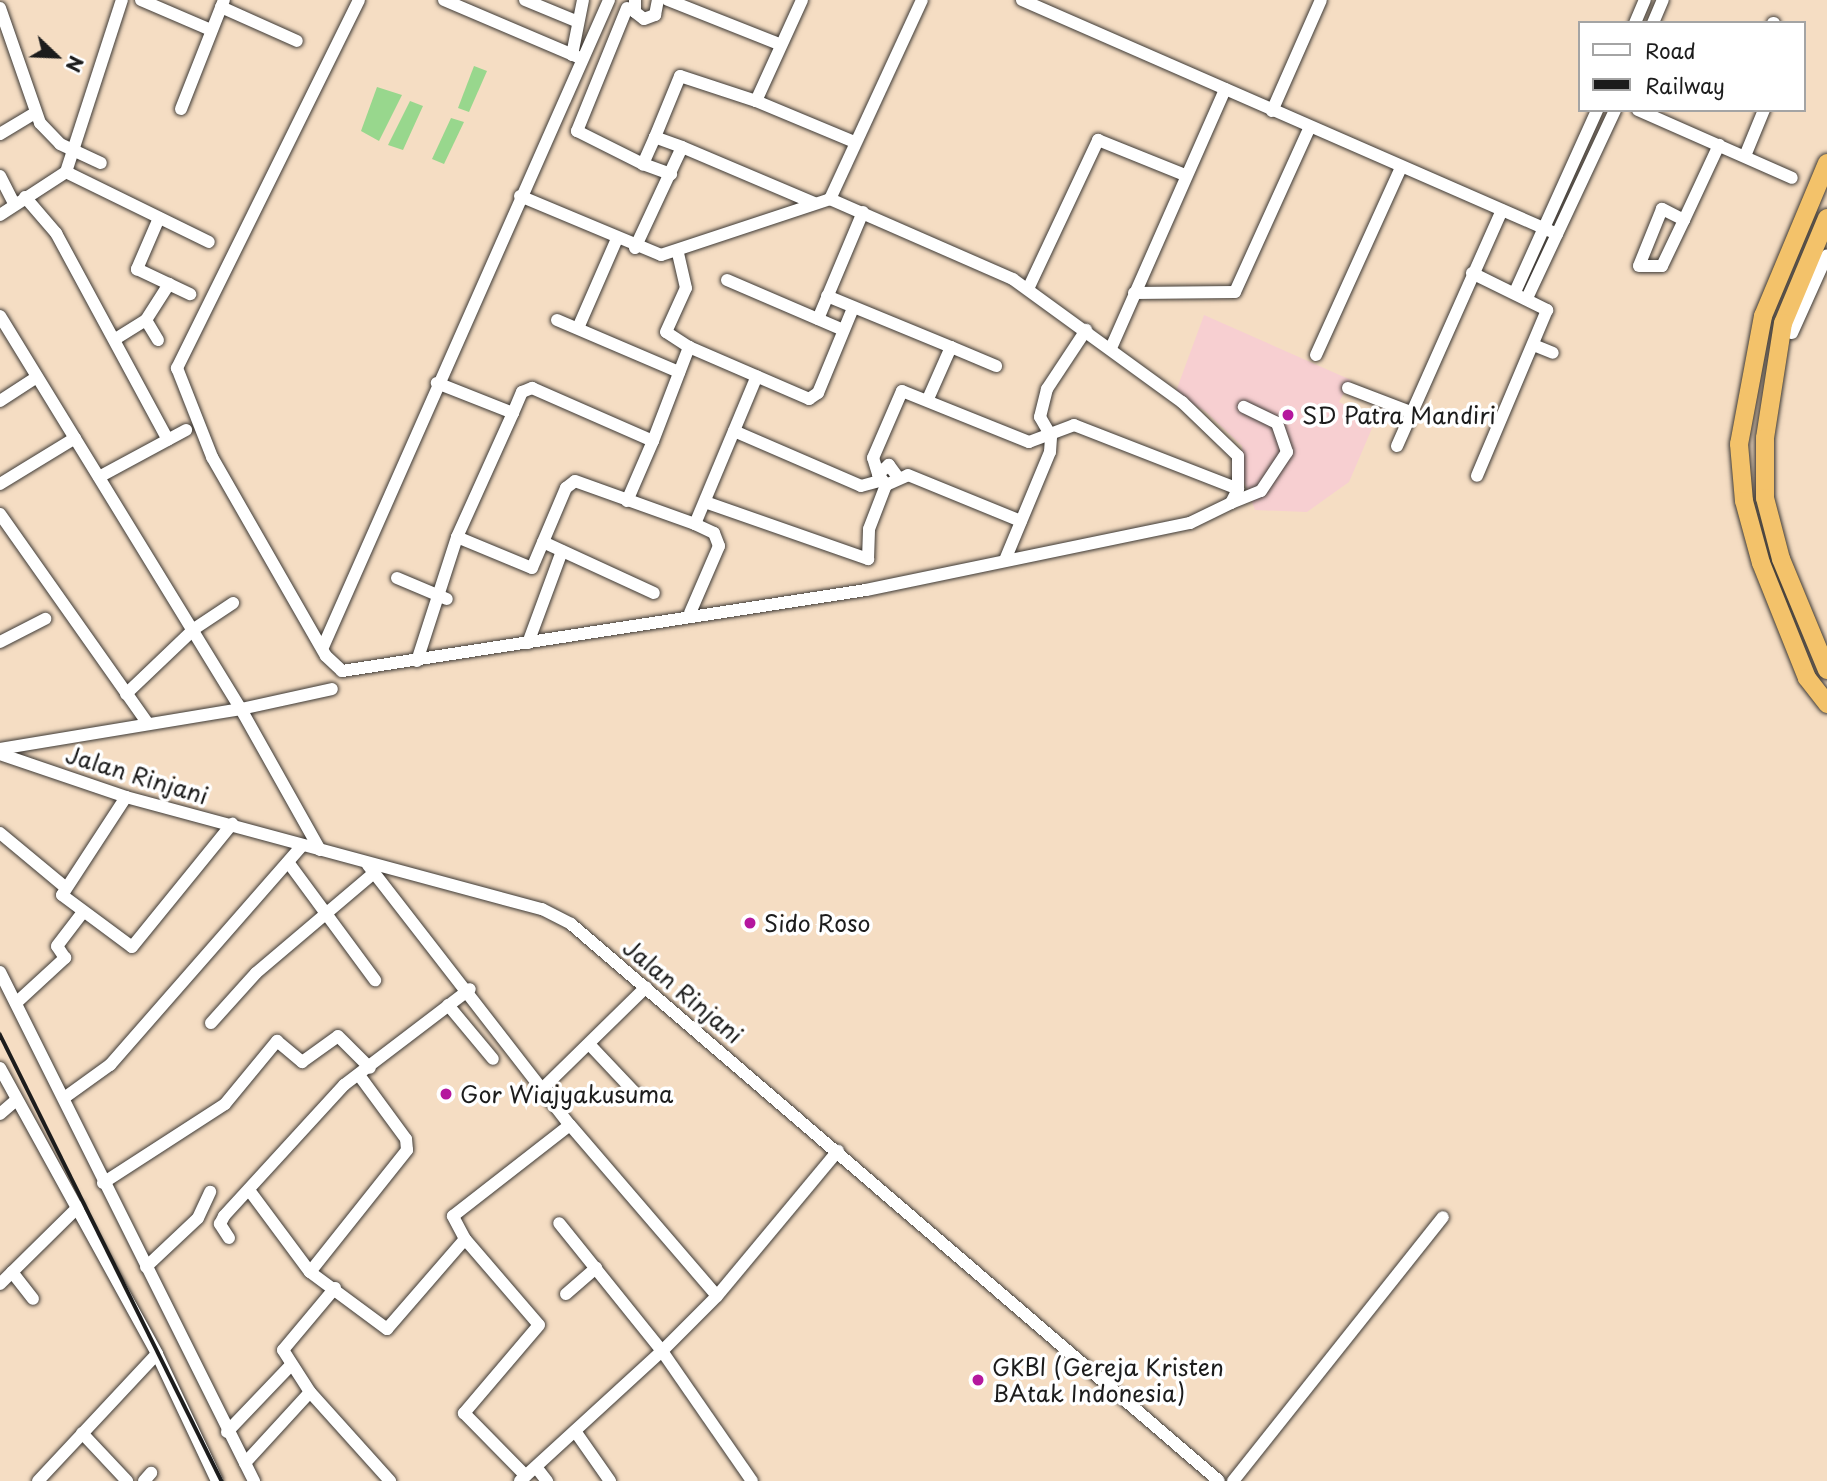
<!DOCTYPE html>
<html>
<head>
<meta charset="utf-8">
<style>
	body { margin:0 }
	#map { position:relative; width:1827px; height:1481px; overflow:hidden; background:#f5ddc3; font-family:"Playpen Sans",sans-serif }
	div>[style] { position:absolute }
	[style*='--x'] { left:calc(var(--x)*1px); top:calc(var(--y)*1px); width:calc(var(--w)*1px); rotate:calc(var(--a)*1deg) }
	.built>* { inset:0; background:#f7cfd1 }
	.green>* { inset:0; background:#98d78d }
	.roads { filter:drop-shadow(0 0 2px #3d3935) drop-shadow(0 0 2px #3d3935) }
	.minor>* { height:12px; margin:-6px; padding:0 6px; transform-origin:6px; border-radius:6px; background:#fff }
	.highway>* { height:18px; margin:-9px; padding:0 9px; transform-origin:9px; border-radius:9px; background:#f3c26a }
	.rail>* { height:3.5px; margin:-1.75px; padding:0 1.75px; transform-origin:1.75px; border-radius:1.75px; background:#1c1c1c }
	.dots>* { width:19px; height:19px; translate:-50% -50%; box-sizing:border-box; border:4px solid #fff; border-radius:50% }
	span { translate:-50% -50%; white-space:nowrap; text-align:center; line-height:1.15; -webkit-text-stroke:7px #fff; paint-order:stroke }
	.poi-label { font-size:23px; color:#1c1c1c }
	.left { translate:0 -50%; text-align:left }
	.street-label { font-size:23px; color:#1c1c1c }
	.legend { position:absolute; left:1578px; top:21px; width:228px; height:91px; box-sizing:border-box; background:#fff; border:2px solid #a4a4a4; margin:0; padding:9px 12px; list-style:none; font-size:21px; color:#1c1c1c }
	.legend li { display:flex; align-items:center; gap:14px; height:35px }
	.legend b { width:35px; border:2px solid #a4a4a4 }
	.north { position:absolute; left:21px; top:21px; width:70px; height:70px; -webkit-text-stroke:5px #fff; paint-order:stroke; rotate:113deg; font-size:19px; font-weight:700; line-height:28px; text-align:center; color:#1c1c1c }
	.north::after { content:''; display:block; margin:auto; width:24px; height:32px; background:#1c1c1c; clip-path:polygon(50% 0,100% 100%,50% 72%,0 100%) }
</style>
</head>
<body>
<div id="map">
	<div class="built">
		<div style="clip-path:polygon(1204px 315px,1351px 380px,1339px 402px,1376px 419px,1349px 482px,1307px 512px,1255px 510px,1244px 481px,1242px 446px,1205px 411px,1175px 394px)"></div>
	</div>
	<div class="green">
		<div style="clip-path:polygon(474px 66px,487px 71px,469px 112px,458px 108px)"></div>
		<div style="clip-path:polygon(377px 87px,402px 95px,379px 141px,361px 131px)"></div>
		<div style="clip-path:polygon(410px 101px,423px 106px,403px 150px,388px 145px)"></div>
		<div style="clip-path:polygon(451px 118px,464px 122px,444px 164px,432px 159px)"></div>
	</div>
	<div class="roads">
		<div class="minor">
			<div style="--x:141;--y:0;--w:76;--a:23.2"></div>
			<div style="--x:359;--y:0;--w:411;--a:116.3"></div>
			<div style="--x:177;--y:368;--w:96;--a:68.5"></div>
			<div style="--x:212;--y:457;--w:229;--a:60.2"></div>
			<div style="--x:326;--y:656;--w:22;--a:43"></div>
			<div style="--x:342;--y:671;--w:530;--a:-8.79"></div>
			<div style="--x:866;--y:590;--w:331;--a:-11.7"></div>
			<div style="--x:1190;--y:523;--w:46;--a:-26"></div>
			<div style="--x:1231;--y:503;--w:16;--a:-63"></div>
			<div style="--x:1238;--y:489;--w:33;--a:-90"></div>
			<div style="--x:1238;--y:456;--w:78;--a:-136"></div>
			<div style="--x:1182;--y:402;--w:209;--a:-144"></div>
			<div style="--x:1013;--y:279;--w:200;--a:-156.4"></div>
			<div style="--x:444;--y:0;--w:150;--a:23.1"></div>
			<div style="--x:525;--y:0;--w:57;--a:22.5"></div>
			<div style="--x:635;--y:0;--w:12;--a:90"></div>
			<div style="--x:635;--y:12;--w:11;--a:38"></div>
			<div style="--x:644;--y:19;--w:12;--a:-20"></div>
			<div style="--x:655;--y:15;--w:15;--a:-79"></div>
			<div style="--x:668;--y:0;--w:119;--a:21.6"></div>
			<div style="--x:1022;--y:0;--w:584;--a:23.62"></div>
			<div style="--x:221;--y:7;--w:83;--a:24.1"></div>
			<div style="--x:0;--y:8;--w:122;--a:70.8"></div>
			<div style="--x:40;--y:123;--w:29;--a:46"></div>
			<div style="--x:60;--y:144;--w:45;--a:24.9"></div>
			<div style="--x:627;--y:8;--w:133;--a:112.1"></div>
			<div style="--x:577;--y:131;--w:74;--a:26.6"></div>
			<div style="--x:1635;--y:23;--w:25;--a:-67"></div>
			<div style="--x:1653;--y:23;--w:25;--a:-67"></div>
			<div style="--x:1773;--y:23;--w:1;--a:0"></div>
			<div style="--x:572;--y:55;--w:56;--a:-78.7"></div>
			<div style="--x:756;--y:101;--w:104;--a:22.6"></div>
			<div style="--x:181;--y:109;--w:117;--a:-68.5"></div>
			<div style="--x:1638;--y:110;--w:168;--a:23.8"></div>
			<div style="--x:1272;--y:111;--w:121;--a:-66.2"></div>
			<div style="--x:0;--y:134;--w:41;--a:-31"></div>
			<div style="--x:655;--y:137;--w:30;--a:114"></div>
			<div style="--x:643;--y:164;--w:30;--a:20"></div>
			<div style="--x:682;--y:147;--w:143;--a:23"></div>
			<div style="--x:1745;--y:156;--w:50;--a:-67.6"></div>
			<div style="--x:66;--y:172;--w:159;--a:26.1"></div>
			<div style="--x:0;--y:176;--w:31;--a:63"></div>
			<div style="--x:520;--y:196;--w:153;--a:22.7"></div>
			<div style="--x:661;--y:255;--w:178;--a:-18.3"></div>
			<div style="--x:830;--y:199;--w:219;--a:-65.2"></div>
			<div style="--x:25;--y:197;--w:48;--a:49.3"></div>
			<div style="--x:56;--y:233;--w:235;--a:61.6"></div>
			<div style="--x:0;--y:215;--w:79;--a:-33.1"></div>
			<div style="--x:66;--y:172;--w:181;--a:-72"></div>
			<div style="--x:159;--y:218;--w:56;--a:113.3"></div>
			<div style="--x:137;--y:269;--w:59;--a:25.3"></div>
			<div style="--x:1684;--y:220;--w:25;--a:-153"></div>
			<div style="--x:1662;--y:209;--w:61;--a:112"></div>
			<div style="--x:1639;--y:266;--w:23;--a:0"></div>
			<div style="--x:1662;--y:266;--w:51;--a:-64.4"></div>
			<div style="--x:1684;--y:220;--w:83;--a:-65"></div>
			<div style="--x:635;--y:248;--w:111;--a:-65"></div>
			<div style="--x:682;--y:147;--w:29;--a:-160"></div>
			<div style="--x:655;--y:137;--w:66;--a:-67.7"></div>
			<div style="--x:680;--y:76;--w:80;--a:18.2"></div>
			<div style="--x:756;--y:101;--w:111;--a:-65.5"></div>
			<div style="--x:1472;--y:273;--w:84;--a:26.3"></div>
			<div style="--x:1547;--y:310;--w:180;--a:112.9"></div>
			<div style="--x:727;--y:280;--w:126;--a:23.3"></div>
			<div style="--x:1028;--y:289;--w:165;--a:-64.8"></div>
			<div style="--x:1098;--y:140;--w:94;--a:21.9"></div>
			<div style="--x:1515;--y:292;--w:200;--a:-65.7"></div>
			<div style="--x:1134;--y:293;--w:101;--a:-0.6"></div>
			<div style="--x:1235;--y:292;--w:179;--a:-65.6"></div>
			<div style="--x:827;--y:296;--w:134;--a:22.4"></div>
			<div style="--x:951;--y:347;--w:57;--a:113.9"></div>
			<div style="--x:1528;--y:296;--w:205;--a:-64.9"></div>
			<div style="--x:0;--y:316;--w:461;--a:58.5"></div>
			<div style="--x:241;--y:709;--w:244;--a:170.6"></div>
			<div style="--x:818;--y:319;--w:116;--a:-67.2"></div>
			<div style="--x:557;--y:320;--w:133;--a:23.1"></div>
			<div style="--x:578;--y:328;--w:95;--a:-66.4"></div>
			<div style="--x:1792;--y:333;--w:85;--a:-65.8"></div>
			<div style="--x:117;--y:338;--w:34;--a:-32"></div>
			<div style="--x:158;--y:340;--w:23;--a:-121"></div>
			<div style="--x:146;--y:320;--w:43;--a:-57.4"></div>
			<div style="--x:1536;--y:346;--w:18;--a:22"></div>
			<div style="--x:689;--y:347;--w:131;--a:23.4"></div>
			<div style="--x:809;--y:399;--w:11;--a:-34"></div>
			<div style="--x:818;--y:393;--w:92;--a:-67.6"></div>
			<div style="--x:951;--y:347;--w:49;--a:22.9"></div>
			<div style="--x:1111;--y:348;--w:283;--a:-66.2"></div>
			<div style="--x:1316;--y:355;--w:205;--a:-65.6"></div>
			<div style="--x:1348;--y:388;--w:70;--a:21"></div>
			<div style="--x:0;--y:401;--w:44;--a:-33"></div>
			<div style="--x:513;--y:413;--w:23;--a:-67"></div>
			<div style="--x:522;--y:392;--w:11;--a:-22"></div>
			<div style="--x:532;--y:388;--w:132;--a:23.7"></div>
			<div style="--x:653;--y:441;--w:101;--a:-69"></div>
			<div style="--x:689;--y:347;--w:27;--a:-147"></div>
			<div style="--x:666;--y:332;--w:48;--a:-65.6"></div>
			<div style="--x:686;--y:288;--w:37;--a:-103"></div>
			<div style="--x:734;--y:431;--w:138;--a:23.4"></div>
			<div style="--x:861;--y:486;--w:20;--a:-15"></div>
			<div style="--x:1397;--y:446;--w:258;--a:-66"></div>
			<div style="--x:878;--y:474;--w:17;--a:-107"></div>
			<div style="--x:873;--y:458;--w:73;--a:-66.6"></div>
			<div style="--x:902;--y:391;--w:137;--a:21.9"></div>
			<div style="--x:1029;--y:442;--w:48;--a:-20.7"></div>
			<div style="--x:1074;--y:425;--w:176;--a:21.3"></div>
			<div style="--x:897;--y:476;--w:14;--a:-126"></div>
			<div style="--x:889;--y:465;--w:14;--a:141"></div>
			<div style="--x:878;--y:474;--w:14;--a:54"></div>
			<div style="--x:886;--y:485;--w:24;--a:-24"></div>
			<div style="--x:908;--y:475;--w:122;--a:22.2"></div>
			<div style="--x:99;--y:477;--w:99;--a:-28.4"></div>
			<div style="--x:0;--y:484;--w:88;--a:-31.5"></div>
			<div style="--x:627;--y:501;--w:65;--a:-66.6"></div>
			<div style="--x:705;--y:502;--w:173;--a:19.3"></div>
			<div style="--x:868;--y:559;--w:30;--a:-88"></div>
			<div style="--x:869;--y:529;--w:47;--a:-68.9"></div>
			<div style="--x:1231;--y:503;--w:32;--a:-22"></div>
			<div style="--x:1261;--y:491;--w:47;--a:-56.3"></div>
			<div style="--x:1287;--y:452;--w:31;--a:-109"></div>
			<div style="--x:1277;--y:423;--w:37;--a:-154"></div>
			<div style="--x:0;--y:514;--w:257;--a:54.8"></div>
			<div style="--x:457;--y:537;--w:81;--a:22.5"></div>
			<div style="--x:532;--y:568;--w:87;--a:-67"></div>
			<div style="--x:566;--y:488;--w:11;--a:-38"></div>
			<div style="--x:575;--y:481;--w:127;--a:19.7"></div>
			<div style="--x:543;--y:542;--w:122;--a:24.7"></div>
			<div style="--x:1005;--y:560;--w:117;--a:-67.4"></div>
			<div style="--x:1050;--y:452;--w:16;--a:-86"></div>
			<div style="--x:1051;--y:436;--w:22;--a:-120"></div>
			<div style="--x:1040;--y:417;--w:29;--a:-76"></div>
			<div style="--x:1047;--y:389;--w:71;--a:-56.5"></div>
			<div style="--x:397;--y:578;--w:54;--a:22.8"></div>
			<div style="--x:690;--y:613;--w:73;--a:-66.6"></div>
			<div style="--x:719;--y:546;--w:14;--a:-111"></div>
			<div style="--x:714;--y:533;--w:21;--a:-155"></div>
			<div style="--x:695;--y:524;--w:160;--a:-67.3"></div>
			<div style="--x:0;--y:642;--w:51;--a:-27.1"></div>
			<div style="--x:528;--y:643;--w:98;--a:-69.7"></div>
			<div style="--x:323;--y:647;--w:707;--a:-66.15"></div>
			<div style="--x:417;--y:661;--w:130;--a:-72.1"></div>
			<div style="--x:457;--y:537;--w:136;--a:-65.7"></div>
			<div style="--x:513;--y:413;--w:82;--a:-158.5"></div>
			<div style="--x:126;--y:694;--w:94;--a:-43.7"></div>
			<div style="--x:194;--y:629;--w:47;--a:-33.7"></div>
			<div style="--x:0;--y:754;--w:133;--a:18.8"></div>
			<div style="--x:126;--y:797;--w:431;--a:15.1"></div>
			<div style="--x:542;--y:909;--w:33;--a:27"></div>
			<div style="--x:571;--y:924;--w:854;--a:40.68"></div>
			<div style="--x:126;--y:797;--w:117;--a:123.1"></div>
			<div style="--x:62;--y:895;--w:87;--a:36.6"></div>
			<div style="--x:132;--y:947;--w:159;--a:-50.9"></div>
			<div style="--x:0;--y:833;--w:85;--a:39.7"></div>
			<div style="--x:320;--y:850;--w:162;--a:-119.3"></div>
			<div style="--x:241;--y:709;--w:93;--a:-12.4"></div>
			<div style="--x:288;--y:862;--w:147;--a:53.6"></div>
			<div style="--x:368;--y:865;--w:329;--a:52.2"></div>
			<div style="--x:570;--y:1125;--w:225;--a:49.3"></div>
			<div style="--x:717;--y:1296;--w:78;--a:135"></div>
			<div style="--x:662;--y:1351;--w:158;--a:55.3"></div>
			<div style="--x:0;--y:972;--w:569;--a:63.48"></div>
			<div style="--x:16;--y:1003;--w:67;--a:-42.6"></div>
			<div style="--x:65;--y:958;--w:14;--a:-124"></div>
			<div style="--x:57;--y:946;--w:43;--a:-52.6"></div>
			<div style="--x:448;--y:1005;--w:70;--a:50.2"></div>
			<div style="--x:211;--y:1023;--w:67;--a:-48"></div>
			<div style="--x:256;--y:973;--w:155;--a:-40.3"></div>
			<div style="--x:589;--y:1044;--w:70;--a:46.7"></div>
			<div style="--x:0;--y:1068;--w:326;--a:61.2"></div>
			<div style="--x:157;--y:1354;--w:140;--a:64.7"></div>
			<div style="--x:541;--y:1090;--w:147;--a:-44.4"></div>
			<div style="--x:64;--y:1098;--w:57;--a:-35.7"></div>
			<div style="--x:110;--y:1065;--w:291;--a:-48.8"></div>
			<div style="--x:0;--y:1114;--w:21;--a:-41"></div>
			<div style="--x:103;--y:1183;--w:145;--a:-32.9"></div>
			<div style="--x:225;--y:1104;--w:82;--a:-50.5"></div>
			<div style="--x:277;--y:1041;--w:33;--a:40"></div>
			<div style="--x:302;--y:1062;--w:44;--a:-35.8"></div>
			<div style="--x:338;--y:1036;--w:45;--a:45"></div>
			<div style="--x:249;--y:1190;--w:102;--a:53.4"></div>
			<div style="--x:310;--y:1272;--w:96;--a:36.5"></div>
			<div style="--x:387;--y:1329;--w:119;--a:-49.1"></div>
			<div style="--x:465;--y:1239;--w:26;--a:-118"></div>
			<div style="--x:453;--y:1216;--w:148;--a:-37.9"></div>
			<div style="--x:229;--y:1238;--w:17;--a:-123"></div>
			<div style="--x:220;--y:1224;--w:9;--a:-63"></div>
			<div style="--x:224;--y:1216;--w:178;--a:-47.5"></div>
			<div style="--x:344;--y:1085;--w:158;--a:-37.3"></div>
			<div style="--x:465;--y:1239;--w:113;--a:49.3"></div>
			<div style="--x:539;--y:1325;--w:116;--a:130.4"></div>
			<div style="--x:464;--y:1413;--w:88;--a:45.5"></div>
			<div style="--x:146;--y:1267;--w:71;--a:-43.3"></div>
			<div style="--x:198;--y:1218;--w:29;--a:-65"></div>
			<div style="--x:12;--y:1272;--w:34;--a:52"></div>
			<div style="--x:310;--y:1272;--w:156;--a:-51.5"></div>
			<div style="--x:407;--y:1150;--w:11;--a:-95"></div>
			<div style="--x:406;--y:1139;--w:79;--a:-126.3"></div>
			<div style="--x:0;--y:1284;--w:110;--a:-44.6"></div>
			<div style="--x:566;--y:1294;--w:40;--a:-41"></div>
			<div style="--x:717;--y:1296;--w:189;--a:-50.2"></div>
			<div style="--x:310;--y:1392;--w:120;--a:48"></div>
			<div style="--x:575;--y:1431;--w:61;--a:55"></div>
			<div style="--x:227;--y:1432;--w:93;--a:-46.3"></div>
			<div style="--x:82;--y:1433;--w:66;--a:46.8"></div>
			<div style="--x:245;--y:1463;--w:96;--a:-47.5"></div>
			<div style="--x:310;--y:1392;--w:50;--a:-122.7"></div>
			<div style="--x:283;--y:1350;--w:81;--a:-50"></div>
			<div style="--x:536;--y:1467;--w:18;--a:52"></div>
			<div style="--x:38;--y:1481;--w:174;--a:-46.9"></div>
			<div style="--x:144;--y:1481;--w:11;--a:-49"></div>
			<div style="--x:520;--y:1481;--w:193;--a:-42.5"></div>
			<div style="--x:662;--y:1351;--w:164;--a:-128.8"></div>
			<div style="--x:1233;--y:1481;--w:337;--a:-51.5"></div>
		</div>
		<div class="highway">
			<div style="--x:1827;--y:163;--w:166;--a:112.7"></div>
			<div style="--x:1763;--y:316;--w:130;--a:100.6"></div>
			<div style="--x:1739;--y:444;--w:57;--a:85"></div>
			<div style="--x:1744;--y:501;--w:64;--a:74.7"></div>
			<div style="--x:1761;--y:563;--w:124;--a:68.2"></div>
			<div style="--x:1807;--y:678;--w:33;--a:52"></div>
			<div style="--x:1827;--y:218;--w:114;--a:112.7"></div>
			<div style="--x:1783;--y:323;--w:116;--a:98.9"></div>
			<div style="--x:1765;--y:438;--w:60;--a:90"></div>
			<div style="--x:1765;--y:498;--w:63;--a:75.3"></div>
			<div style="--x:1781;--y:559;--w:120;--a:67.5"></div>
		</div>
	</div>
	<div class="rail">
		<div style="--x:0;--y:1034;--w:499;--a:63.6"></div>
	</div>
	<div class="dots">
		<div style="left:1288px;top:415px;background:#b5179e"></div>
		<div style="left:750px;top:923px;background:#b5179e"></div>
		<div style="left:446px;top:1094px;background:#b5179e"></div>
		<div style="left:978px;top:1380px;background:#b5179e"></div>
	</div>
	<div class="poi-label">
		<span class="left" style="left:1302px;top:415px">SD Patra Mandiri</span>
		<span class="left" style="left:764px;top:923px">Sido Roso</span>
		<span class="left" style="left:460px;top:1094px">Gor Wiajyakusuma</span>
		<span class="left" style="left:992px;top:1380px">GKBI (Gereja Kristen<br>BAtak Indonesia)</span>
	</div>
	<div class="street-label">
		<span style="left:137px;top:775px;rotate:17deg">Jalan Rinjani</span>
		<span style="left:683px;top:991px;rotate:40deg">Jalan Rinjani</span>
	</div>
	<ul class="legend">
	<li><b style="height:9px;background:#fff"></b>Road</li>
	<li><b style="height:9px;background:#1c1c1c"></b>Railway</li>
	</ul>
	<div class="north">N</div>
</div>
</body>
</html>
